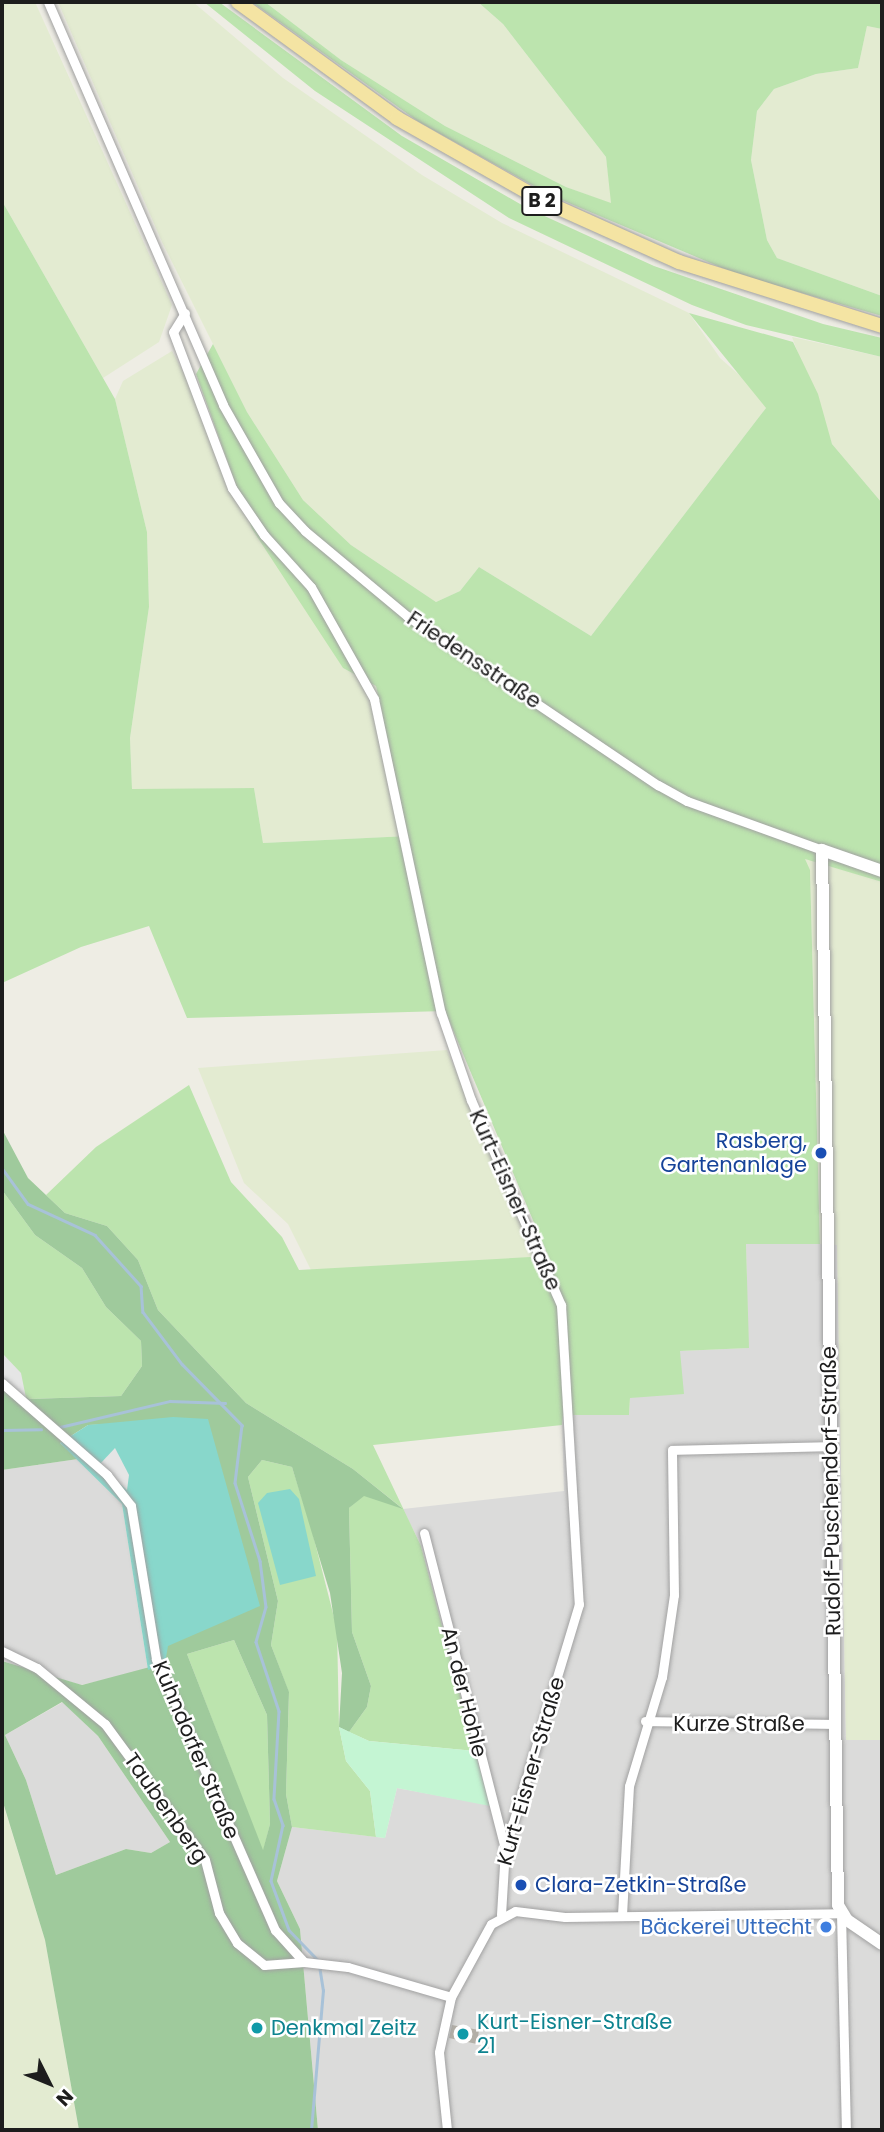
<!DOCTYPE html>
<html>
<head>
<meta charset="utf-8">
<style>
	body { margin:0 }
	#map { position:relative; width:884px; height:2132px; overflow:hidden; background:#eeede4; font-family:Poppins,sans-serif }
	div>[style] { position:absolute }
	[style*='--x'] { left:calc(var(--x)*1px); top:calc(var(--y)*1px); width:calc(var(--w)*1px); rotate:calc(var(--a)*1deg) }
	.residential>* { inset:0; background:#dbdbda }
	.farmland>* { inset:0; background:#e3ebd1 }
	.grass>* { inset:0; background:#bce4ae }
	.forest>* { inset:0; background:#9fca9c }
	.park>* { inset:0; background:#c4f5d3 }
	.pitch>* { inset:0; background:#88d7cb }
	.parking>* { inset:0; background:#e5e5e5 }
	.stream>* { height:2.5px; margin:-1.25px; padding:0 1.25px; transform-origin:1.25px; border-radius:1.25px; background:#a8c2d8 }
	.building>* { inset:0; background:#b3afa7 }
	.roads { filter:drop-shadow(0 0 2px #a1a1a1) drop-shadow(0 0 2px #a1a1a1) }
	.minor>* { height:9px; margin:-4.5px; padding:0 4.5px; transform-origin:4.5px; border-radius:4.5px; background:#fff }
	.tertiary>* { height:12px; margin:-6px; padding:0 6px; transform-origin:6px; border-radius:6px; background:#fff }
	.primary>* { height:14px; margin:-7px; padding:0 7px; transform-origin:7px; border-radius:7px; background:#f4e4a3 }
	.dots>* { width:19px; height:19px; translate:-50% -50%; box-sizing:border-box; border:4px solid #fff; border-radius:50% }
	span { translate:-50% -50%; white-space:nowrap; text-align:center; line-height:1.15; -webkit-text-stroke:5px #fff; paint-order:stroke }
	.shield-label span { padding:2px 5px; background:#fff; border:2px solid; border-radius:5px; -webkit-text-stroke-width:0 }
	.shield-label { font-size:19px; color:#1d1d1d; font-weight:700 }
	.street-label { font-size:21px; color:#1d1d1d }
	.transit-label { font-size:21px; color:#164399 }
	.right { translate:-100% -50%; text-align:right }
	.left { translate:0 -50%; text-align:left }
	.shop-label { font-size:21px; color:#366cbe }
	.culture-label { font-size:21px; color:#0d838f }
	.frame { position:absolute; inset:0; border:4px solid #1d1d1d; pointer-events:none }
	.north { position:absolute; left:14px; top:2048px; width:70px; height:70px; -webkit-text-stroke:5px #fff; paint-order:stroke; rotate:133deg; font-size:19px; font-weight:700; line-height:28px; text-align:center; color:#1d1d1d }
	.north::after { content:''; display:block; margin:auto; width:24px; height:32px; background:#1d1d1d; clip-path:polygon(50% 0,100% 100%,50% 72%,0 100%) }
</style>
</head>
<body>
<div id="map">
	<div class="residential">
		<div style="clip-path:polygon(746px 1244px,837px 1244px,846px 1740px,882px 1740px,882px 2130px,318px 2130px,300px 1929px,277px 1881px,292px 1827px,385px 1838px,397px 1788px,489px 1805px,421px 1546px,403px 1509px,564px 1491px,562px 1415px,629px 1415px,630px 1398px,680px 1351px,748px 1348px)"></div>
		<div style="clip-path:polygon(78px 1459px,122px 1504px,148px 1670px,81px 1685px,2px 1661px,2px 1470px)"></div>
		<div style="clip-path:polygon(63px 1702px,98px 1736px,170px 1842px,151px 1853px,126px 1849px,56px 1875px,26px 1780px,5px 1735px)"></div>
	</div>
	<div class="farmland">
		<div style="clip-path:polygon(2px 2px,35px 2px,172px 305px,159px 342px,103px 378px,2px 201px)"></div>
		<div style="clip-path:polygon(58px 2px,193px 2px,283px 78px,422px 175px,502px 223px,689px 313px,720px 358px,755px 389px,766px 408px,591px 636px,479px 567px,460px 591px,436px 602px,351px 545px,303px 500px,247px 412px,162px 242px)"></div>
		<div style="clip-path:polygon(265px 2px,478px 2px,503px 24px,606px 157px,612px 204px,566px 187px,445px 126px,341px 60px)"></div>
		<div style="clip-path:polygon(867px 26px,882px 29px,882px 296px,777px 258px,767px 240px,751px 160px,757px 111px,774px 89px,816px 74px,858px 68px)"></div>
		<div style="clip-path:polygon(792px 337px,882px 357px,882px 503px,832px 444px)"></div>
		<div style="clip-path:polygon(172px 351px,343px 668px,376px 686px,408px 836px,263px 843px,254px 788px,132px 790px,130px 738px,149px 607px,147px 532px,115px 399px,123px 381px)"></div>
		<div style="clip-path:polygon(804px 858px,882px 882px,882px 1740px,846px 1740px,837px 1245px,820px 1244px,810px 871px)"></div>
		<div style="clip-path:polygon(447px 1050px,536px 1258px,311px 1270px,288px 1224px,244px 1183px,198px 1068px)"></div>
		<div style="clip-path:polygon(2px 1800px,45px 1940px,79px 2130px,2px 2130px)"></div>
	</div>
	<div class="grass">
		<div style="clip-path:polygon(204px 2px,219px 2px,402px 136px,527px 208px,654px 266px,823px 324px,882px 338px,882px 357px,746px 325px,692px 305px,509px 218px,315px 91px)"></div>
		<div style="clip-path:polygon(252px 2px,265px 2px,341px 60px,445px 126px,566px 187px,611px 203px,606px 157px,503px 24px,478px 2px,882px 2px,882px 29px,867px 26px,858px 68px,816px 74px,774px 89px,757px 111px,751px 160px,767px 240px,777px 258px,882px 296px,882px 316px,739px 275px,550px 195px,419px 122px)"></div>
		<div style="clip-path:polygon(2px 201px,115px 399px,147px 532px,149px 607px,130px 738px,132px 789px,254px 788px,263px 843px,408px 836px,376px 686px,343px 668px,252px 529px,196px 374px,213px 344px,247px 412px,303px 500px,351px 545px,436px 602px,460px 591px,479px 567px,591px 636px,766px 408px,689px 313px,793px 342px,818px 394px,832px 444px,882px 503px,882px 882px,805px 859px,810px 870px,820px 1244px,746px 1244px,749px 1348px,680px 1351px,684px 1394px,630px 1398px,629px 1415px,563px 1415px,562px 1425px,373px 1445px,421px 1546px,475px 1751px,369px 1741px,349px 1732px,367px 1707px,371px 1686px,352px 1632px,349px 1508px,364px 1495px,402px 1508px,353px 1469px,246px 1403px,158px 1310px,138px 1260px,107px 1226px,65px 1213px,46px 1195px,96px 1147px,189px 1085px,231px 1182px,282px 1237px,299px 1270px,548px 1256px,445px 1011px,187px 1018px,149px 926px,81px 947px,2px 983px)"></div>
		<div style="clip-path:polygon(2px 1190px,35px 1235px,82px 1268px,106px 1307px,141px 1341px,142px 1366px,121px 1396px,28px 1399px,2px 1379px)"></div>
		<div style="clip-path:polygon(262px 1460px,292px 1467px,311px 1527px,337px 1629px,339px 1727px,346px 1761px,370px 1791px,376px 1837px,292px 1827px,286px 1794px,289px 1693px,271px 1645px,278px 1601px,248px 1477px)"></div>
		<div style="clip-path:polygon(234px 1640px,267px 1715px,270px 1824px,263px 1852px,187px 1654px)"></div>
	</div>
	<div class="forest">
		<div style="clip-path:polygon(evenodd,2px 1129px,28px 1178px,65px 1213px,107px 1226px,138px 1260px,158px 1310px,246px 1403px,353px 1469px,403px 1509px,364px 1496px,349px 1508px,352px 1632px,371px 1686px,367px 1707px,349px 1732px,339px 1727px,342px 1673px,330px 1593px,292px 1467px,262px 1460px,248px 1477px,278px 1601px,271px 1645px,289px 1692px,286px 1794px,292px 1827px,277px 1881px,300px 1929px,318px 2130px,79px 2130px,45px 1940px,2px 1799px,2px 1661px,82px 1685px,165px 1663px,117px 1424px,88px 1425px,60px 1443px,78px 1459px,2px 1470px,2px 1379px,29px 1399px,121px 1396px,142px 1366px,141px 1341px,106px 1307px,82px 1268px,35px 1235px,2px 1190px,2px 1129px,234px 1640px,267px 1715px,270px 1824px,263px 1850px,187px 1654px,234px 1640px,2px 1129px,62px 1702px,98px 1736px,170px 1842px,151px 1853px,126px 1849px,56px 1875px,26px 1780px,5px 1735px,62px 1702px)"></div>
	</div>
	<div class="park">
		<div style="clip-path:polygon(339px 1727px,369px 1741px,475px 1751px,490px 1806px,397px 1788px,385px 1838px,376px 1837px,370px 1791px,346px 1761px)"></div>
	</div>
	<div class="pitch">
		<div style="clip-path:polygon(173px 1417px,208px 1419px,260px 1606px,168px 1646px,165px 1663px,148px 1670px,122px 1504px,60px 1443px,88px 1425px)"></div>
		<div style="clip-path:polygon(290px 1489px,299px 1499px,316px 1576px,280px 1585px,258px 1503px,267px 1493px)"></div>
	</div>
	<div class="parking">
		<div style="clip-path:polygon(2px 1353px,21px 1373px,26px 1398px,2px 1377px)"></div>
		<div style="clip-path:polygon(115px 1448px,129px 1475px,127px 1490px,99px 1465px)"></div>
	</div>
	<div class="stream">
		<div style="--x:2;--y:1168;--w:44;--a:54.2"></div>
		<div style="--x:28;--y:1204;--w:74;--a:24.8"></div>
		<div style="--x:95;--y:1235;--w:69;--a:48"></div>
		<div style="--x:141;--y:1286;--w:26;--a:86"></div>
		<div style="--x:143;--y:1312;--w:65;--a:53.1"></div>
		<div style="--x:182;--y:1364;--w:86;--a:45.5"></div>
		<div style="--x:242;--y:1425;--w:58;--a:96.9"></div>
		<div style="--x:235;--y:1483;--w:82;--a:72.2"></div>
		<div style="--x:260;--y:1561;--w:46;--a:82.6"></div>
		<div style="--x:266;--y:1607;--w:36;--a:106"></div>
		<div style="--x:256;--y:1642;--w:73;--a:71.6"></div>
		<div style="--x:279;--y:1711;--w:88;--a:93.3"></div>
		<div style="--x:274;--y:1799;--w:28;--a:71"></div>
		<div style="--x:283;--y:1825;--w:57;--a:102.1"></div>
		<div style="--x:271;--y:1881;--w:52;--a:69.8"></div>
		<div style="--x:289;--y:1930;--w:42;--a:46"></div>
		<div style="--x:60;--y:1427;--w:113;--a:-13.3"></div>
		<div style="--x:170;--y:1401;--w:55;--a:2.1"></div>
		<div style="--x:2;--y:1430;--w:39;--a:-1"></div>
		<div style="--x:311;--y:2130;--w:140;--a:-85.1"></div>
		<div style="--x:323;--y:1991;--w:25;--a:-99"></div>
	</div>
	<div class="building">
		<div style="clip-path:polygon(452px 2025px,479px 2030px,477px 2044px,449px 2038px)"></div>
	</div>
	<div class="roads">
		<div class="minor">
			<div style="--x:48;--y:2;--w:439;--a:66.5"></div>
			<div style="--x:223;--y:405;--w:113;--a:60.3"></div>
			<div style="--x:279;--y:503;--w:38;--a:47"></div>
			<div style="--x:305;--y:531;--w:133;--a:39.8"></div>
			<div style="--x:407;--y:616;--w:303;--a:34"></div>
			<div style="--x:658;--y:785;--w:33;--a:29"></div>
			<div style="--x:687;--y:801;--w:144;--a:19.9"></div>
			<div style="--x:185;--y:313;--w:22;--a:122"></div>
			<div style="--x:173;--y:332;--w:167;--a:69.3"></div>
			<div style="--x:232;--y:488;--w:57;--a:55.8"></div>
			<div style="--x:264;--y:535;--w:70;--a:47.9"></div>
			<div style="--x:311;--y:587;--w:129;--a:60.6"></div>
			<div style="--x:374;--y:699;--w:321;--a:78"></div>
			<div style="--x:441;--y:1013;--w:92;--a:71"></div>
			<div style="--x:471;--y:1100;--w:224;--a:66.3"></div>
			<div style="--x:561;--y:1305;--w:300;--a:86.6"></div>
			<div style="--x:579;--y:1604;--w:256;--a:106.8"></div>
			<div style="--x:505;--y:1849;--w:66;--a:93.5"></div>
			<div style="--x:2;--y:1383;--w:140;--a:41.2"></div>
			<div style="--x:107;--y:1475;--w:39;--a:52"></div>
			<div style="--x:131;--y:1506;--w:155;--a:80.7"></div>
			<div style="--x:156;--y:1659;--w:296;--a:66.3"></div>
			<div style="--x:275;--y:1930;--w:43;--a:47.8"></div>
			<div style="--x:304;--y:1962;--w:44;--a:6.5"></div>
			<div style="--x:348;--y:1967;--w:107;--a:16.2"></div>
			<div style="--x:424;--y:1533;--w:326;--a:75.6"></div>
			<div style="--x:2;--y:1651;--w:39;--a:26"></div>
			<div style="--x:37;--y:1668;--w:88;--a:39.5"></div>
			<div style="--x:105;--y:1724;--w:169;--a:53.7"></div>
			<div style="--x:205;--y:1860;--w:55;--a:75.2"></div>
			<div style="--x:219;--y:1913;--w:35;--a:59"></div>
			<div style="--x:237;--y:1943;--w:35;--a:39"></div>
			<div style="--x:264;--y:1965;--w:40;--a:-4.3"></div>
			<div style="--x:645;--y:1721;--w:188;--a:0.9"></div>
			<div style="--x:622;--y:1915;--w:129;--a:-86.9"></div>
			<div style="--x:629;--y:1786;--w:114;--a:-73.2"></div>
			<div style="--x:662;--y:1677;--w:83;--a:-81.7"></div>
			<div style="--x:674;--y:1595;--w:145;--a:-90.8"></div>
			<div style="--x:672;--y:1450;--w:159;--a:-1.4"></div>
			<div style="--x:447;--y:2130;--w:78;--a:-95.9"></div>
			<div style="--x:439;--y:2052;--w:56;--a:-77.7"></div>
			<div style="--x:451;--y:1997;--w:83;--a:-61.3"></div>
			<div style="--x:491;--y:1924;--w:27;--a:-28"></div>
			<div style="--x:515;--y:1911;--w:50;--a:6.8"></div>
			<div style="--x:565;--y:1917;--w:276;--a:-0.8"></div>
			<div style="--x:841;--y:1913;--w:217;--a:88.7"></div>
		</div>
		<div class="tertiary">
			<div style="--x:882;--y:871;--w:64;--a:-160.7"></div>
			<div style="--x:822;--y:850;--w:1055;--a:89.13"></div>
			<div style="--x:838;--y:1905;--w:17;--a:59"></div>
			<div style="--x:847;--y:1920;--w:42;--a:34.4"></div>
		</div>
		<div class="primary">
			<div style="--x:238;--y:2;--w:197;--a:36.1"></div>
			<div style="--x:397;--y:118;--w:168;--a:29.6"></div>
			<div style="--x:543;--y:201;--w:149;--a:24.2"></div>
			<div style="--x:679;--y:262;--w:213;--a:17.5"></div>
		</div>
	</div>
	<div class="dots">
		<div style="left:821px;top:1153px;background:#1a4fb4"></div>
		<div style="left:521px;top:1885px;background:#1a4fb4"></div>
		<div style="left:826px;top:1927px;background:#3f7fe0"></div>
		<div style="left:257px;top:2028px;background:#0f9aa8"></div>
		<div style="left:463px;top:2034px;background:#0f9aa8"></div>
	</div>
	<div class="shield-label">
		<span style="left:542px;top:201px">B 2</span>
	</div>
	<div class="street-label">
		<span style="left:474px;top:660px;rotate:34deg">Friedensstraße</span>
		<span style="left:515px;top:1200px;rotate:66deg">Kurt-Eisner-Straße</span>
		<span style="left:831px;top:1491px;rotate:-91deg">Rudolf-Puschendorf-Straße</span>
		<span style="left:464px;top:1692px;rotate:76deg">An der Hohle</span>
		<span style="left:739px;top:1724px">Kurze Straße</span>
		<span style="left:196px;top:1750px;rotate:67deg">Kuhndorfer Straße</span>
		<span style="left:531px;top:1771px;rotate:-74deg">Kurt-Eisner-Straße</span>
		<span style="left:166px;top:1808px;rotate:55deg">Taubenberg</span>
	</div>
	<div class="transit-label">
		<span class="right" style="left:807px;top:1153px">Rasberg,<br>Gartenanlage</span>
		<span class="left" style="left:535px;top:1885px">Clara-Zetkin-Straße</span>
	</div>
	<div class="shop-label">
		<span class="right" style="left:812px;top:1927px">Bäckerei Uttecht</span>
	</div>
	<div class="culture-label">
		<span class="left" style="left:477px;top:2034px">Kurt-Eisner-Straße<br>21</span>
		<span class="left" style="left:271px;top:2028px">Denkmal Zeitz</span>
	</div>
	<div class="frame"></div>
	<div class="north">N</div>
</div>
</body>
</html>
